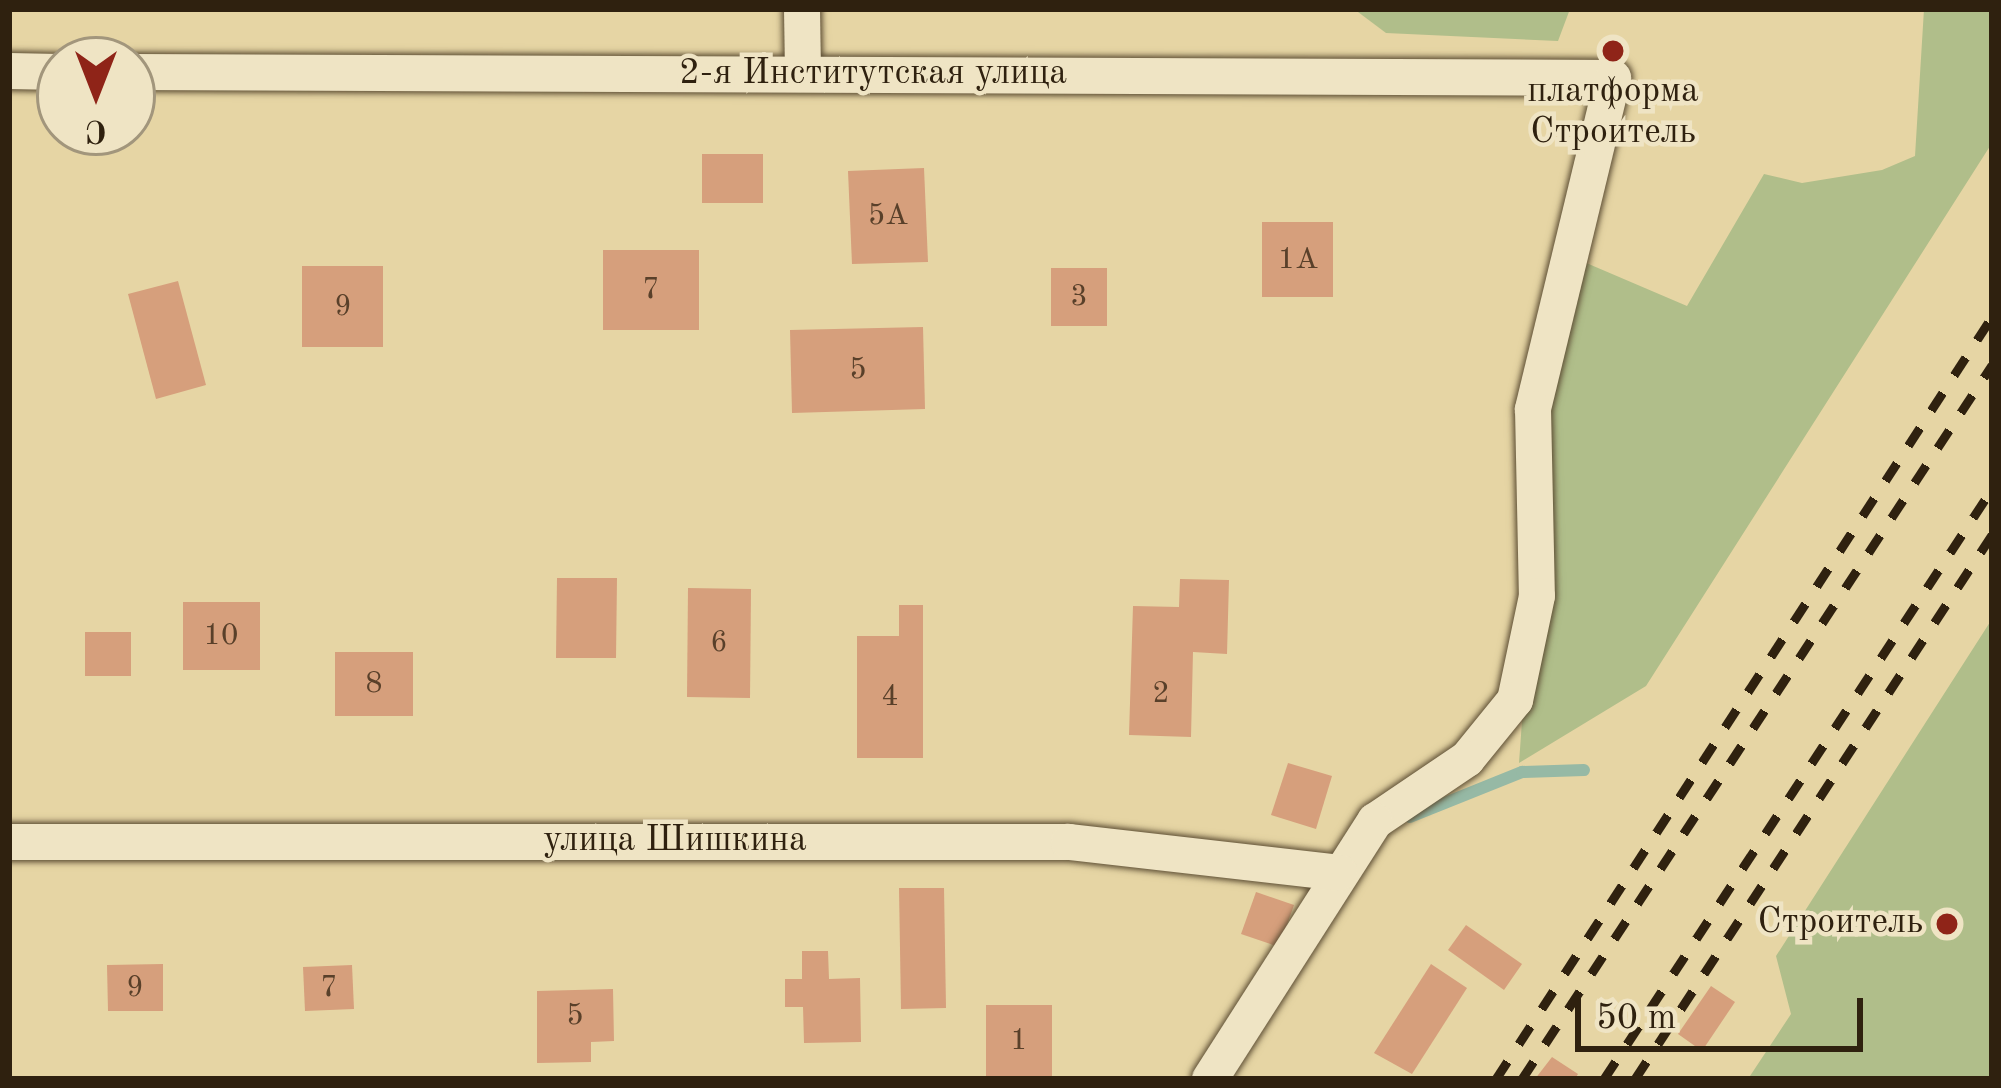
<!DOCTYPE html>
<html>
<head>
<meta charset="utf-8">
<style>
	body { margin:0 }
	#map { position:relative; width:2001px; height:1088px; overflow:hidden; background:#e6d5a4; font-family:"Old Standard TT",serif }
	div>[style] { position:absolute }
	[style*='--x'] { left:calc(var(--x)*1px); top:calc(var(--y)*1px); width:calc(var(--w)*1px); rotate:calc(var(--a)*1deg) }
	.green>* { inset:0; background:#b0be8a }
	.stream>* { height:12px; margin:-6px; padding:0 6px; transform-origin:6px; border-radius:6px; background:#96b9a5 }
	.building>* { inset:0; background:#d69f7c }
	.roads { filter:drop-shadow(0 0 3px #5d4e34) drop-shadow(0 0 3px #5d4e34) }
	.minor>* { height:36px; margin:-18px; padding:0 18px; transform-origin:18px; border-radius:18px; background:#efe4c4 }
	.rail>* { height:9px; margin-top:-4.5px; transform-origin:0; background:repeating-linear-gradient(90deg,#2f210f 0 21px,transparent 0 42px) }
	.dots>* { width:33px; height:33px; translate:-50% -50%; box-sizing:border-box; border:6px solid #efe4c4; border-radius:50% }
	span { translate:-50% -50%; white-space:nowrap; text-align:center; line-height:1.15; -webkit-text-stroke:9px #efe4c4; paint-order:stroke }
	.number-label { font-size:30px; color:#59402a }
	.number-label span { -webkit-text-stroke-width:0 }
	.street-label { font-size:36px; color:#2f210f }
	.poi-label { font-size:36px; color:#2f210f }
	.right { translate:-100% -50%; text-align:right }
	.frame { position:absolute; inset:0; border:12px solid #2f210f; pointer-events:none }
	.north { position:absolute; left:36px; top:36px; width:120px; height:120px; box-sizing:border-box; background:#efe4c4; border:3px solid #a2967c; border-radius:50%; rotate:180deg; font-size:33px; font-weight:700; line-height:48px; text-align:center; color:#2f210f }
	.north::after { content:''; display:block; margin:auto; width:42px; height:54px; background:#8f2418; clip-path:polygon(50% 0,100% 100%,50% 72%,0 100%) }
	.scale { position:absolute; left:1575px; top:998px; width:288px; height:54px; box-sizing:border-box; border:6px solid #2f210f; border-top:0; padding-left:15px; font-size:36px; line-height:42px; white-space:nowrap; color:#2f210f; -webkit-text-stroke:9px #efe4c4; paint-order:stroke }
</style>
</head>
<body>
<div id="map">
	<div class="green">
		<div style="clip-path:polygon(1354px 9px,1570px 9px,1558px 41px,1386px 33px)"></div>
		<div style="clip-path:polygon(1924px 9px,1992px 9px,1992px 143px,1646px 686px,1519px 763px,1544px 413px,1584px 262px,1687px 306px,1764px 174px,1802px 183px,1882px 170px,1915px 156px)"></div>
		<div style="clip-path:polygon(1992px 619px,1992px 1079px,1748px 1079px,1791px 1014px,1776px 956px)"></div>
	</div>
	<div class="stream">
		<div style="--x:1410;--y:817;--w:121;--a:-21.9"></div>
		<div style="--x:1522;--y:772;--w:62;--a:-1.8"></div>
	</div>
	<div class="building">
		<div style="clip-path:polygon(702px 154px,763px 154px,763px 203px,702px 203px)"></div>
		<div style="clip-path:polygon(924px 168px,928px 262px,852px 264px,848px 171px)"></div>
		<div style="clip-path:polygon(1262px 222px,1333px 222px,1333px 297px,1262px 297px)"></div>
		<div style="clip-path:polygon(603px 250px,699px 250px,699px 330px,603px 330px)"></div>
		<div style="clip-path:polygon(302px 266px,383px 266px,383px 347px,302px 347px)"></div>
		<div style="clip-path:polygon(1051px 268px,1107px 268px,1107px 326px,1051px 326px)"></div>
		<div style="clip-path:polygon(178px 281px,206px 385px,156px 399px,128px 294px)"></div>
		<div style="clip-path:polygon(923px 327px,925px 409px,792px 413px,790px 330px)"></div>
		<div style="clip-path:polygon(557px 578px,617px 578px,616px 658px,556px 658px)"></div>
		<div style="clip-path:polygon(1180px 579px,1229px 580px,1227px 654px,1193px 652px,1191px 737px,1129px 735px,1133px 606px,1179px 607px)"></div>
		<div style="clip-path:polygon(688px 588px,751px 589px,750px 698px,687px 697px)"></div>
		<div style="clip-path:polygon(183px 602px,260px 602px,260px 670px,183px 670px)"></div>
		<div style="clip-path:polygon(899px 605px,923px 605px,923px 758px,857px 758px,857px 636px,899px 636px)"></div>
		<div style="clip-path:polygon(85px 632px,131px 632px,131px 676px,85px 676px)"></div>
		<div style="clip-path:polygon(335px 652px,413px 652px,413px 716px,335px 716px)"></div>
		<div style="clip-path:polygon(1288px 763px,1332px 776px,1316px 829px,1271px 815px)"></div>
		<div style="clip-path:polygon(899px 888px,944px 888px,946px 1008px,901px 1009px)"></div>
		<div style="clip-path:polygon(1256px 892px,1294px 905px,1279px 947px,1241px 934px)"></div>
		<div style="clip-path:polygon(1466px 925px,1522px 964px,1504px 990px,1448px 950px)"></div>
		<div style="clip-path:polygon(802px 951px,828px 951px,829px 979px,860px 978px,861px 1042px,804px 1043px,803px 1007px,785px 1007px,785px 979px,802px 979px)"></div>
		<div style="clip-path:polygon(163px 964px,163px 1011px,108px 1011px,107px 965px)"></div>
		<div style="clip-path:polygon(1431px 964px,1467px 988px,1412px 1074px,1374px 1053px)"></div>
		<div style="clip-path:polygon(352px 965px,354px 1009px,305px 1011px,303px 967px)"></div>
		<div style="clip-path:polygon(1711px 986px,1735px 1002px,1702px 1051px,1678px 1034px)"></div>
		<div style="clip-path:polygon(613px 989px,614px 1041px,591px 1042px,591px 1062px,537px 1063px,537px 991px)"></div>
		<div style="clip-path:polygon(986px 1005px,1052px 1005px,1052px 1077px,986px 1077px)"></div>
		<div style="clip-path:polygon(1552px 1057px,1578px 1074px,1575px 1079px,1535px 1079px)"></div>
	</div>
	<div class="roads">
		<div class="minor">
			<div style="--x:802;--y:9;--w:65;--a:89.1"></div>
			<div style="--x:9;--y:71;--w:51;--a:1.1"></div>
			<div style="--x:132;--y:72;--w:1481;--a:0.23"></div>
			<div style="--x:1613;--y:78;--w:341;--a:103.6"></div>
			<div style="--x:1533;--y:409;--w:187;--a:88.8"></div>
			<div style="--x:1537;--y:596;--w:106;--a:101.9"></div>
			<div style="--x:1515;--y:700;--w:76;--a:129.1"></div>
			<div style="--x:1467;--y:759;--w:111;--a:146"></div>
			<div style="--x:1375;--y:821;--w:306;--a:122.6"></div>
			<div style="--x:9;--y:842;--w:1060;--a:0"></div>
			<div style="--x:1069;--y:842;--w:272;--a:6.5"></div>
		</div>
	</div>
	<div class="rail">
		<div style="--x:1496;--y:1079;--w:909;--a:-56.94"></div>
		<div style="--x:1522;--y:1079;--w:855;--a:-56.64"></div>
		<div style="--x:1604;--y:1079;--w:706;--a:-56.67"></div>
		<div style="--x:1635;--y:1079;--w:651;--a:-56.73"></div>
	</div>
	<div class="dots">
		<div style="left:1613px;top:51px;background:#8f2418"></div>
		<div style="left:1947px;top:924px;background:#8f2418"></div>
	</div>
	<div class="number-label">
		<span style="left:888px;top:216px">5А</span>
		<span style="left:1298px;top:260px">1А</span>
		<span style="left:651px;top:290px">7</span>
		<span style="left:1079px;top:297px">3</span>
		<span style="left:343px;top:307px">9</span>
		<span style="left:858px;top:370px">5</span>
		<span style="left:221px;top:636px">10</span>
		<span style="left:719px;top:643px">6</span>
		<span style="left:374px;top:684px">8</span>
		<span style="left:1161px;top:694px">2</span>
		<span style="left:890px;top:697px">4</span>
		<span style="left:135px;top:988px">9</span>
		<span style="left:329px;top:988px">7</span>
		<span style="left:575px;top:1016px">5</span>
		<span style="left:1019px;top:1041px">1</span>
	</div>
	<div class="street-label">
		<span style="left:873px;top:75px">2-я Институтская улица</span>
		<span style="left:675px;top:842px">улица Шишкина</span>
	</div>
	<div class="poi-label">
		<span style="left:1613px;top:113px">платформа<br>Строитель</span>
		<span class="right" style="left:1923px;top:924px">Строитель</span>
	</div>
	<div class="frame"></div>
	<div class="north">С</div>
	<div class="scale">50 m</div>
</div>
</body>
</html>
